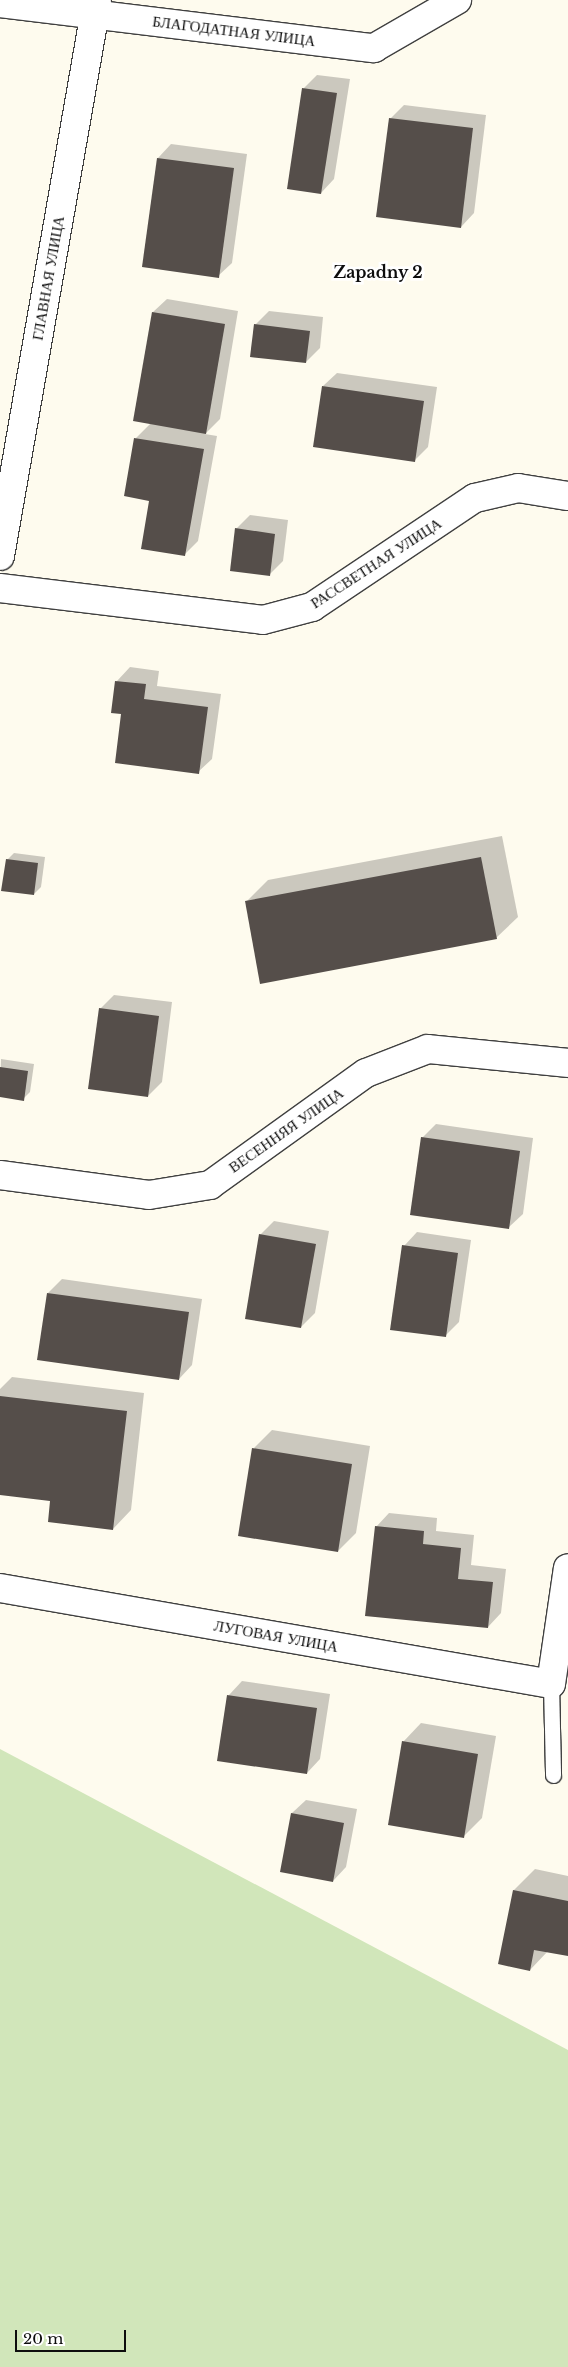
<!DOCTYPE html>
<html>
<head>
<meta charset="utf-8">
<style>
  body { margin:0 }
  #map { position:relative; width:568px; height:2367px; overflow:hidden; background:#fefbee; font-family:"Libre Baskerville",serif }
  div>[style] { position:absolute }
  .green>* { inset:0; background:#d1e6ba }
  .shadow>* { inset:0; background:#0003 }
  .building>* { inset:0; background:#554e4a }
  .roads { filter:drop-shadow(1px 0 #404040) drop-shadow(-1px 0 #404040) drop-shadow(0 1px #404040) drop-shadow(0 -1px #404040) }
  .lane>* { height:15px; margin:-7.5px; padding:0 7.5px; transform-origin:7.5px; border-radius:7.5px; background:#fff }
  .street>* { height:28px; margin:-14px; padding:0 14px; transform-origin:14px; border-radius:14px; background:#fff }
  span { translate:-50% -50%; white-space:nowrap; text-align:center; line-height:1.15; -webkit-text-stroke:5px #fff; paint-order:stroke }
  .street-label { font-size:15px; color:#0d0d0d }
  .neighbourhood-label { font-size:16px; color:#0d0d0d; font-weight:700 }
  .scale { position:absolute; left:15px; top:2330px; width:111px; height:22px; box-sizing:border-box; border:2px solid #0d0d0d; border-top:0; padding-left:6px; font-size:15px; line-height:18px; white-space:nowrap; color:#0d0d0d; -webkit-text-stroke:4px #fff; paint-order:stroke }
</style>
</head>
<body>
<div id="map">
  <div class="green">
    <i style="clip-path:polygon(0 1749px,568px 2050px,568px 2367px,0 2367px)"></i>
  </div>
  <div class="shadow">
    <i style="clip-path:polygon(317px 75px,350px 79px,334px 179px,321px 193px,304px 88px)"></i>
    <i style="clip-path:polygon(404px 105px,486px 115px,474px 213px,461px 227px,390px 119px)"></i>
    <i style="clip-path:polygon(171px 144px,247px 154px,232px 263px,218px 276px,158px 158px)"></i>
    <i style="clip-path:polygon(167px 299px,238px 311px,220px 419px,205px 434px,217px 436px,198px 541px,184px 555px,151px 500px,136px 438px,151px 423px,153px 312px)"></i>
    <i style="clip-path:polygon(269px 311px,323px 317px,320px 348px,306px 362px,255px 325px)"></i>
    <i style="clip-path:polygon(337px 373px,437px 387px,428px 447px,414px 461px,323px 386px)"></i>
    <i style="clip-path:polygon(250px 515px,288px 520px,283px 561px,269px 575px,236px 529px)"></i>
    <i style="clip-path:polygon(130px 667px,159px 671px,157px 686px,221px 694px,212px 759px,198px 772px,123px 713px,117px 681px)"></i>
    <i style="clip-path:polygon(502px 836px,518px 917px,496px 938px,246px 902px,268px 880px)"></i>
    <i style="clip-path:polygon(14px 853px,45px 857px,41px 887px,34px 894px,7px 860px)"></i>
    <i style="clip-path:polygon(114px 995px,172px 1002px,162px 1082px,148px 1096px,100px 1009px)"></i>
    <i style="clip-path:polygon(1px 1059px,34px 1064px,30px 1092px,23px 1099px,0 1096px)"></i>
    <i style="clip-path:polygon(436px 1124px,533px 1138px,523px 1214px,509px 1227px,422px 1138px)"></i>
    <i style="clip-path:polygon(274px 1221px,329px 1231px,315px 1313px,301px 1327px,260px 1235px)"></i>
    <i style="clip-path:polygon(417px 1232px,471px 1240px,459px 1322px,445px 1336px,404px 1246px)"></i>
    <i style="clip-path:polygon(62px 1279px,202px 1299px,192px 1365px,179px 1379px,48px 1293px)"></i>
    <i style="clip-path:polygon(12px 1377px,144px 1393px,131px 1510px,113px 1529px,52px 1499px,0 1494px,0 1389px)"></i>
    <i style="clip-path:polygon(272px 1430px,370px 1446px,356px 1533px,338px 1551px,253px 1449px)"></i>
    <i style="clip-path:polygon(389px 1513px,437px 1518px,436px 1531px,474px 1535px,471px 1565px,506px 1569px,501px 1613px,488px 1627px,376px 1527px)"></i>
    <i style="clip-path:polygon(242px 1681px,330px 1694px,320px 1759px,307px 1773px,219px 1760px,229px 1695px)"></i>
    <i style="clip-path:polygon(421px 1723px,496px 1736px,482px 1818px,464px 1836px,403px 1742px)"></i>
    <i style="clip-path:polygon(306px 1800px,357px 1809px,346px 1867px,333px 1881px,281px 1871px,292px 1813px)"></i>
    <i style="clip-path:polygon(535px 1869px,568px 1876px,568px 1955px,548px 1951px,530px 1970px,499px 1963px,514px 1890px)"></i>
  </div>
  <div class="building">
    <i style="clip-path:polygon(302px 88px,337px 93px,321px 194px,287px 189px)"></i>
    <i style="clip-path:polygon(389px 118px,473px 128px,461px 228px,376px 217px)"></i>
    <i style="clip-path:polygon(157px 158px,234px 168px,219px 278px,142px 267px)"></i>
    <i style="clip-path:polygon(152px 312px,225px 324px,206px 434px,133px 421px)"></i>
    <i style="clip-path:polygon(254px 324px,310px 331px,306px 363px,250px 357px)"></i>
    <i style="clip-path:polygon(322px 386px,424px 401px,415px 462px,313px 447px)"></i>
    <i style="clip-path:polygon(134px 438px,204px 449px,185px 556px,141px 549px,149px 501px,124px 496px)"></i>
    <i style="clip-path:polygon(235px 528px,275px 534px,270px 576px,230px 571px)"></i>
    <i style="clip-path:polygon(115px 681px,146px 684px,144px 699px,208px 707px,199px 774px,115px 763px,121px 714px,111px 713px)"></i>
    <i style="clip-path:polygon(481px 857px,497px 939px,260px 984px,245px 901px)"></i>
    <i style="clip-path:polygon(6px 859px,38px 863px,34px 895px,1px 891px)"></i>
    <i style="clip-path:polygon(99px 1008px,159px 1016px,148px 1097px,88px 1089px)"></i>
    <i style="clip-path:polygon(0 1067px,28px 1071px,24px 1101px,0 1097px)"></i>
    <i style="clip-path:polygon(421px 1137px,520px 1151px,509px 1229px,410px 1215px)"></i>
    <i style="clip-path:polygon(259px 1234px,316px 1244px,301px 1328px,245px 1319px)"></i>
    <i style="clip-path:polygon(402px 1245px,458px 1253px,446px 1337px,390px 1330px)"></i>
    <i style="clip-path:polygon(47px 1293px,189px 1312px,179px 1380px,37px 1360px)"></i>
    <i style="clip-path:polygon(0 1396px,127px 1411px,113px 1530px,48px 1522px,50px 1501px,0 1495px)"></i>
    <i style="clip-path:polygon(252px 1448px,352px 1464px,338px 1552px,238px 1536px)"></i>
    <i style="clip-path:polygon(375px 1526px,424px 1531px,423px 1544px,461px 1548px,458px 1579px,493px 1582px,488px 1628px,365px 1616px)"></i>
    <i style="clip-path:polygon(227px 1695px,317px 1708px,307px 1774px,217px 1761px)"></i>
    <i style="clip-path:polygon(402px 1741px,478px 1754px,464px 1838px,388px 1825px)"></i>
    <i style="clip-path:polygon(291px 1813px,344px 1823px,333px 1882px,280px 1872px)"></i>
    <i style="clip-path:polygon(513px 1890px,568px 1901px,568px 1956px,534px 1950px,530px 1971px,498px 1964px)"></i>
  </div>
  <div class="roads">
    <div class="lane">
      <i style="left:551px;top:1684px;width:91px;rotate:88.7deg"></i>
    </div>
    <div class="street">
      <i style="left:0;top:3px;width:377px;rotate:6.9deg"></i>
      <i style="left:374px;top:48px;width:96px;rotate:-30deg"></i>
      <i style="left:0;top:556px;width:564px;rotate:-80.1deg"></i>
      <i style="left:0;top:588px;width:265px;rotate:6.9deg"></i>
      <i style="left:263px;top:620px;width:51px;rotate:-14.9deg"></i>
      <i style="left:312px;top:607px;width:196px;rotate:-33.8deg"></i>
      <i style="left:475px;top:498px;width:44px;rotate:-13.1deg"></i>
      <i style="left:518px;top:488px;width:51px;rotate:9.1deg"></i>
      <i style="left:0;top:1175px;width:150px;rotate:7.6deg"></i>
      <i style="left:149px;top:1195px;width:62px;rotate:-9.3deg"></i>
      <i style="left:210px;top:1185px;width:192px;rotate:-35.7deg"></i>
      <i style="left:366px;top:1073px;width:66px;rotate:-21.2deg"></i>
      <i style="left:428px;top:1049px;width:141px;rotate:5.7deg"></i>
      <i style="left:0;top:1588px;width:559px;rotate:9.88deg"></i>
      <i style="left:551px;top:1684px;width:117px;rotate:-81.7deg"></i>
    </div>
  </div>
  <div class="street-label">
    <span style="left:234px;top:31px;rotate:7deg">БЛАГОДАТНАЯ УЛИЦА</span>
    <span style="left:48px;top:278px;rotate:-80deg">ГЛАВНАЯ УЛИЦА</span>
    <span style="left:376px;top:563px;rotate:-33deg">РАССВЕТНАЯ УЛИЦА</span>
    <span style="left:286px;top:1130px;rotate:-35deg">ВЕСЕННЯЯ УЛИЦА</span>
    <span style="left:276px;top:1636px;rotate:10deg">ЛУГОВАЯ УЛИЦА</span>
  </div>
  <div class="neighbourhood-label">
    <span style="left:378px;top:272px">Zapadny 2</span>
  </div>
  <div class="scale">20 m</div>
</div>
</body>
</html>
